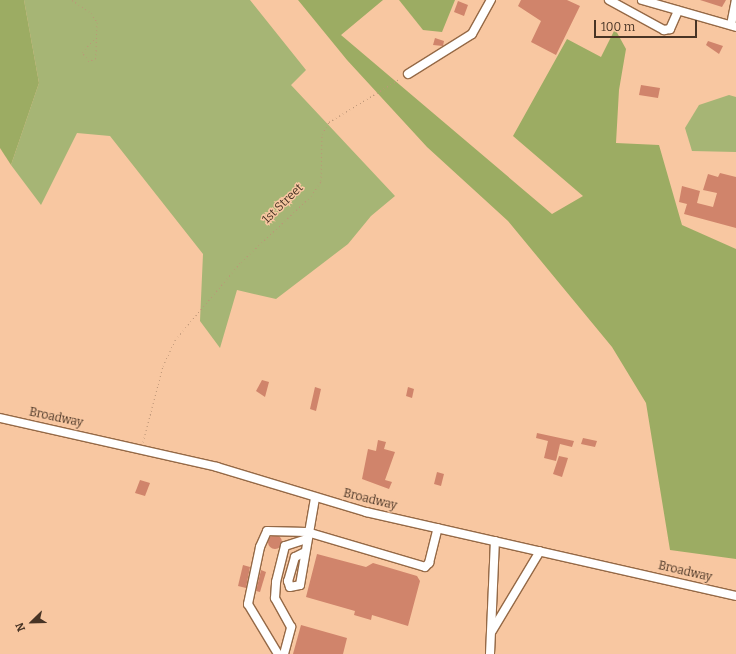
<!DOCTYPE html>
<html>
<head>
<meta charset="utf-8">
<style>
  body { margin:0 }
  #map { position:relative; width:736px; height:654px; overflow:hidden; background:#f8c7a1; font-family:Bitter,serif }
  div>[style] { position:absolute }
  .green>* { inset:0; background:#a6b575 }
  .forest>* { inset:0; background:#9cac63 }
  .building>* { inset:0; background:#d0846b }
  .round { border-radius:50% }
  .path>* { height:1px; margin-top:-0.5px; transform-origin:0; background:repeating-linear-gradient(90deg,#bc9577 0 1px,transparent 0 4px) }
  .roads { filter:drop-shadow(1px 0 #956946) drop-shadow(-1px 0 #956946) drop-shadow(0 1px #956946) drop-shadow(0 -1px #956946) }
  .minor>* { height:8px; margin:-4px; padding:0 4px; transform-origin:4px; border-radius:4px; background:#fff }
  span { translate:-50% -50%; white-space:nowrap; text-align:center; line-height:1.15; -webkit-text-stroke:3px #f8c7a1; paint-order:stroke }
  .street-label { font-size:12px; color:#483425 }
  .north { position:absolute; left:12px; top:602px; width:40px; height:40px; -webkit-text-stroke:3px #f8c7a1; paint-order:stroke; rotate:247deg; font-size:11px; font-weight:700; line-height:16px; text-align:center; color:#483425 }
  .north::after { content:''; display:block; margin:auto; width:14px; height:18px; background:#483425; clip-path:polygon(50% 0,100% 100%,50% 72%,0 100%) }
  .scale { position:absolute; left:594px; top:20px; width:103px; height:18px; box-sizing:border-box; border:2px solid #483425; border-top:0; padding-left:5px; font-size:12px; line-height:14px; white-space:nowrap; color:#483425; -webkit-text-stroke:3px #f8c7a1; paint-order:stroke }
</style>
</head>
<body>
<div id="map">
  <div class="green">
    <i style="clip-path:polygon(24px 0,250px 0,306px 70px,291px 85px,395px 196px,371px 216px,348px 244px,276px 299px,237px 290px,220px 348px,200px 321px,203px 254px,110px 136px,77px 133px,41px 205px,11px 165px,39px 83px)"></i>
    <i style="clip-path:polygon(729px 95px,736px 97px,736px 152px,692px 151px,685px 128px,699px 105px)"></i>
  </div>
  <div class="forest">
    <i style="clip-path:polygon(0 0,24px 0,39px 83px,11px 165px,0 148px)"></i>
    <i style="clip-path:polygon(298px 0,383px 0,341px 35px,552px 214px,583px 196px,513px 136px,567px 39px,601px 57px,615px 29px,626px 49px,619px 90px,616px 143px,659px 145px,682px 225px,736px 249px,736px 559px,670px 550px,646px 403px,612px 347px,508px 221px,427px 147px,347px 60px)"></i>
    <i style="clip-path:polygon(399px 0,455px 0,442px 32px,423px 30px)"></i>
  </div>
  <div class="building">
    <i style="clip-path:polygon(521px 0,567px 0,580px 6px,556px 55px,531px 42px,541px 21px,518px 6px)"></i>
    <i style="clip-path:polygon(700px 0,726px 0,722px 7px)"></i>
    <i style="clip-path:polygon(458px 1px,468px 5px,464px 16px,454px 12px)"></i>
    <i style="clip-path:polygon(435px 38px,444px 41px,443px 46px,433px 45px)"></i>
    <i style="clip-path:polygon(708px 41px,723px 46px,719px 54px,706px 45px)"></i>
    <i style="clip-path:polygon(641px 85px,660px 88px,658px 98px,639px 95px)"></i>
    <i style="clip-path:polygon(720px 173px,736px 177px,736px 228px,684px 214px,687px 204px,679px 202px,682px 186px,700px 191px,697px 203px,713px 207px,717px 193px,703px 190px,708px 174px,718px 177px)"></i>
    <i style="clip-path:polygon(262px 380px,269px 382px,265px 397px,256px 391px)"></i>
    <i style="clip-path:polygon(315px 387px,321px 389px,316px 411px,310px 409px)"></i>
    <i style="clip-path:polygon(408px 387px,414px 389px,412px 398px,406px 396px)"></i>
    <i style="clip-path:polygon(537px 433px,574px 441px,572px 447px,560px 444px,556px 461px,544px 458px,548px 441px,536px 438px)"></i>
    <i style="clip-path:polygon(583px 438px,597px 441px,595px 447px,581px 444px)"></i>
    <i style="clip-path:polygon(378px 440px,386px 442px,384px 449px,395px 452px,385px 480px,392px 482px,389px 489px,362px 479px,368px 449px,376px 451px)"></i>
    <i style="clip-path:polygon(559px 456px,568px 458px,562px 477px,553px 474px)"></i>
    <i style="clip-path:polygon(437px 472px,444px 474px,441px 486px,434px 484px)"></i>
    <i style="clip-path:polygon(140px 480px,150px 483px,145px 496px,135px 493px)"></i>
    <i class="round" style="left:268px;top:535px;width:14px;height:14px"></i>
    <i style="clip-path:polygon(317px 554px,366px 567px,373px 563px,417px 576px,420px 581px,408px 626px,372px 615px,371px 620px,354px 615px,355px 611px,306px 597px)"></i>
    <i style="clip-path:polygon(243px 565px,250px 567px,246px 588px,238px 586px)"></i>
    <i style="clip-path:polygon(261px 570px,266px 572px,260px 592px,256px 591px)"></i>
    <i style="clip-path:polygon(301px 625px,347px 638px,343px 654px,293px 654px)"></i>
  </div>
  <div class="path">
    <i style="left:72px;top:0;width:23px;rotate:34deg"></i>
    <i style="left:91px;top:13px;width:11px;rotate:56deg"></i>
    <i style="left:97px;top:22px;width:36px;rotate:92deg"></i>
    <i style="left:96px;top:58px;width:8px;rotate:157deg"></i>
    <i style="left:89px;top:61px;width:11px;rotate:-128deg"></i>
    <i style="left:82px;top:52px;width:18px;rotate:-47deg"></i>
    <i style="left:143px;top:442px;width:79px;rotate:-75.3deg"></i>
    <i style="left:163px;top:366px;width:29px;rotate:-65deg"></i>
    <i style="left:175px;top:340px;width:102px;rotate:-49.8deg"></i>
    <i style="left:241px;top:262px;width:96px;rotate:-43.3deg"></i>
    <i style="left:311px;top:196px;width:18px;rotate:-56deg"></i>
    <i style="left:321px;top:181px;width:47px;rotate:-88.8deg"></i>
    <i style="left:322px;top:134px;width:14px;rotate:-60deg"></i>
    <i style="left:329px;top:122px;width:84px;rotate:-31.4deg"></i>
  </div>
  <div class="roads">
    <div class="minor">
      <i style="left:609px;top:0;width:63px;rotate:28.6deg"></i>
      <i style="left:664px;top:30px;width:6px;rotate:-9deg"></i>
      <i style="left:670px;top:29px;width:20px;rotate:-66deg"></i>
      <i style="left:642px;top:0;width:98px;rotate:16deg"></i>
      <i style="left:731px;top:25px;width:25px;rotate:-79deg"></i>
      <i style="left:408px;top:74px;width:75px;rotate:-32deg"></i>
      <i style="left:472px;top:34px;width:39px;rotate:-61deg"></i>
      <i style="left:0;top:418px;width:222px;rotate:12.7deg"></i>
      <i style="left:217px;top:467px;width:156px;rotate:16.8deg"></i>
      <i style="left:366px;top:512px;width:379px;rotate:12.8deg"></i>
      <i style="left:303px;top:553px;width:9px;rotate:153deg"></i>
      <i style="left:295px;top:557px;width:25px;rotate:106deg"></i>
      <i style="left:288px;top:581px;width:6px;rotate:72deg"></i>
      <i style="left:290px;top:587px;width:10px;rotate:-11deg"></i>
      <i style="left:300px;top:585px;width:88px;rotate:-80.2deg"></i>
      <i style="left:492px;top:631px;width:93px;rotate:-59deg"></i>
      <i style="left:278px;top:654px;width:58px;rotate:-121deg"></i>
      <i style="left:248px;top:604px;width:58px;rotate:-78.1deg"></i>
      <i style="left:260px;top:547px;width:17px;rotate:-66deg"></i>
      <i style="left:267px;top:531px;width:40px;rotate:1.4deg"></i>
      <i style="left:307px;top:532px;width:123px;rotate:16.5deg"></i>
      <i style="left:425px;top:567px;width:6px;rotate:-45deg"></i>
      <i style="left:429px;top:563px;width:36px;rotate:-76deg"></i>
      <i style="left:284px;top:654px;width:28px;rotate:-75deg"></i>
      <i style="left:291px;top:627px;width:33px;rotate:-119deg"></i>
      <i style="left:275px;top:598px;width:16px;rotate:-86deg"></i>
      <i style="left:276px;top:582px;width:37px;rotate:-76deg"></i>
      <i style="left:285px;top:546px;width:22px;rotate:-18deg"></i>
      <i style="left:490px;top:654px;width:113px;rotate:-87.5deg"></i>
    </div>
  </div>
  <div class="street-label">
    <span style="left:283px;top:204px;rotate:-44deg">1st Street</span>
    <span style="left:56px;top:418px;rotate:12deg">Broadway</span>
    <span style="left:370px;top:500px;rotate:14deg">Broadway</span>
    <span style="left:685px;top:572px;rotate:13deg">Broadway</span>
  </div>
  <div class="north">N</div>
  <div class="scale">100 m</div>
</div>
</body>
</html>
